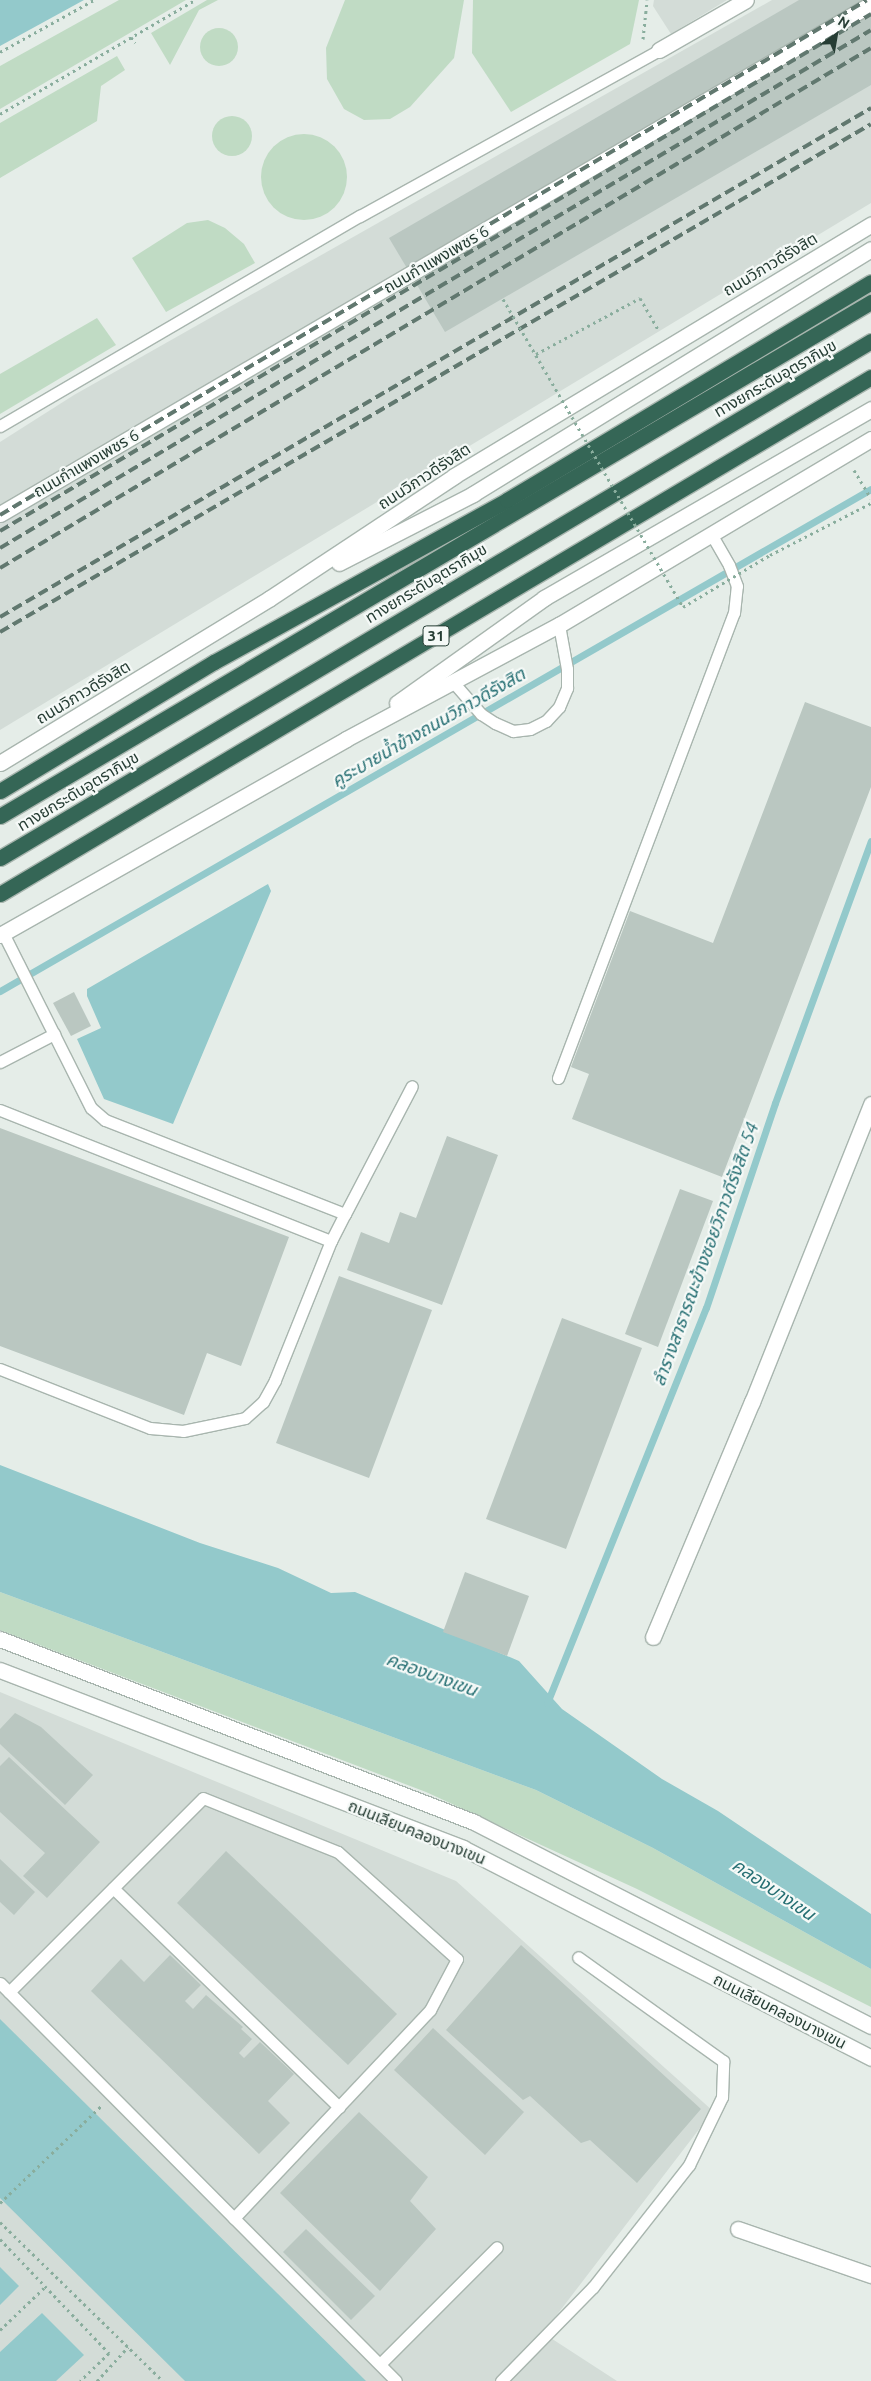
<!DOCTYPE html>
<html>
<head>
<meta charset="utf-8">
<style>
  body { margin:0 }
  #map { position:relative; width:871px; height:2381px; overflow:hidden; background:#e5ede8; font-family:Ubuntu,"Noto Sans Thai",sans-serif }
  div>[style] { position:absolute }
  .built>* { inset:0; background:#d3dcd7 }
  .green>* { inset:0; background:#c0dbc4 }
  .round { border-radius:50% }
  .water>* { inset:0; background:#93c9cb }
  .stream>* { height:7px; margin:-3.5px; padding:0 3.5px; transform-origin:3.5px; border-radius:3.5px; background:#93c9cb }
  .building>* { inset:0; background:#bac7c1 }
  .path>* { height:3px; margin-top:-1.5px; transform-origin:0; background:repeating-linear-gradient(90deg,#89ad9d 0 2.5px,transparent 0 6.5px) }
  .roads { filter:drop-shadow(1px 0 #a8b5ae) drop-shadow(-1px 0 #a8b5ae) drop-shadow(0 1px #a8b5ae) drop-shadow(0 -1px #a8b5ae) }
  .lane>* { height:11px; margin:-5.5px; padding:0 5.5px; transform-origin:5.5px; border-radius:5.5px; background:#fff }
  .street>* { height:15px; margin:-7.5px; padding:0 7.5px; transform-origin:7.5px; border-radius:7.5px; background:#fff }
  .secondary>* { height:15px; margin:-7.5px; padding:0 7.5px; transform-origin:7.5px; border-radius:7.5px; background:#fff }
  .highway>* { height:15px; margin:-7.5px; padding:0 7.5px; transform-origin:7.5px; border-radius:7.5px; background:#356656 }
  .rail>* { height:4px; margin-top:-2px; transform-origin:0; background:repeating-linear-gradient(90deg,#61786f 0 10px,transparent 0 15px) }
  .path-bridge>* { height:3px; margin-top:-1.5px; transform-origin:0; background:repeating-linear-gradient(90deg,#89ad9d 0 2.5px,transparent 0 6.5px) }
  span { translate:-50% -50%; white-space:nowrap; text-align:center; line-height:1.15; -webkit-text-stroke:4.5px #f5f9f7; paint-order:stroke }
  .shield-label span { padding:1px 4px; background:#f5f9f7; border:1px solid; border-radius:4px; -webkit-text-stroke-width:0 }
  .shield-label { font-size:15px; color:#263d34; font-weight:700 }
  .street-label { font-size:16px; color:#263d34 }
  .water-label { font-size:18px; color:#266f73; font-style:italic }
  .north { position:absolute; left:811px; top:10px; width:50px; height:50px; -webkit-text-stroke:4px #f5f9f7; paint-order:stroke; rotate:32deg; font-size:14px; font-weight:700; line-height:20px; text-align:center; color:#263d34 }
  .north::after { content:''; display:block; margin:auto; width:18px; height:22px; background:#263d34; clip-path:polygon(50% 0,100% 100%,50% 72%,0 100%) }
</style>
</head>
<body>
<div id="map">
  <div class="built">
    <i style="clip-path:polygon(654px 0,727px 0,671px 34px,653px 6px)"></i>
    <i style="clip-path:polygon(772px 0,871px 0,871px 203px,0 730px,0 442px,74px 395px)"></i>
    <i style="clip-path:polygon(0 1692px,456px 1881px,713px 2111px,543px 2333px,617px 2381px,0 2381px)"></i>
  </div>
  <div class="green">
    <i style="clip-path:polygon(119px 0,186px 0,0 109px,0 66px)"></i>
    <i style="clip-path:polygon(207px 0,218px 0,199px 10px,170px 65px,151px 33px)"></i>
    <i style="clip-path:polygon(345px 0,464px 0,454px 58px,410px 107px,390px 119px,364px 120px,344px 109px,327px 79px,326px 48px)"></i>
    <i style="clip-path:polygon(473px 0,639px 0,630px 44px,511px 112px,472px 53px)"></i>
    <i class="round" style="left:200px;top:28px;width:38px;height:38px"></i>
    <i style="clip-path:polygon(117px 56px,125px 70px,101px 86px,97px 121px,0 178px,0 123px)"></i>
    <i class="round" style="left:212px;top:116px;width:40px;height:40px"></i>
    <i class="round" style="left:261px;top:134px;width:86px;height:86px"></i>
    <i style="clip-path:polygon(208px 220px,225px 228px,244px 244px,255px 263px,166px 312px,132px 258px,187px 223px)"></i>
    <i style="clip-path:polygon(97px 318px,116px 345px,0 414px,0 374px)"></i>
    <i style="clip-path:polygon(0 1592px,536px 1790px,653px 1848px,871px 1969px,871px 2007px,637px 1889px,426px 1792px,0 1630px)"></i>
  </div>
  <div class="water">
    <i style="clip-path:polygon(0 0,84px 0,0 46px)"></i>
    <i style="clip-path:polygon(268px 884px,271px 891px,173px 1124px,104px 1099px,77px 1039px,101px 1028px,87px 996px,87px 989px)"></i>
    <i style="clip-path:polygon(0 1465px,200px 1543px,278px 1568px,331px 1593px,355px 1592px,519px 1661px,562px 1709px,662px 1779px,718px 1811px,871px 1914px,871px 1969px,653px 1848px,536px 1790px,0 1592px)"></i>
    <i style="clip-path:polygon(0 2019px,366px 2381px,185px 2381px,0 2198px)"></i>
    <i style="clip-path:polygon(0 2267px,19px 2286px,0 2305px)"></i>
    <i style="clip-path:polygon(42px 2313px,84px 2355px,56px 2381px,0 2381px,0 2352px)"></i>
  </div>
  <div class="stream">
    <i style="left:0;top:991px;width:1005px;rotate:-29.96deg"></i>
    <i style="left:547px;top:1703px;width:426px;rotate:-68.1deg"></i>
    <i style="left:706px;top:1308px;width:216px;rotate:-71.4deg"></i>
    <i style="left:775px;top:1103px;width:279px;rotate:-69.9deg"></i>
  </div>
  <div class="building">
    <i style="clip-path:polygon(799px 0,871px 0,871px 85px,445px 332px,389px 238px)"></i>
    <i style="clip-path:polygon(805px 702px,871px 727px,871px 787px,722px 1177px,572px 1119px,589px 1074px,571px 1067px,630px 911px,713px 943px)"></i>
    <i style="clip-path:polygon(74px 992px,91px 1026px,71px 1036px,53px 1003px)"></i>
    <i style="clip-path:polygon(0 1128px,289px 1237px,241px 1366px,207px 1353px,184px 1415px,0 1346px)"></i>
    <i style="clip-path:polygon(447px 1136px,498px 1155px,442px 1305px,347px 1270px,361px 1232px,389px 1243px,400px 1212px,416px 1218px)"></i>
    <i style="clip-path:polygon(680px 1189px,713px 1201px,658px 1347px,625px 1334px)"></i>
    <i style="clip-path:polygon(339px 1276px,432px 1310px,369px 1478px,276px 1443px)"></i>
    <i style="clip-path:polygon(562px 1318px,642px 1348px,566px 1549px,486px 1519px)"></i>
    <i style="clip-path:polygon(465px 1572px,529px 1596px,507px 1656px,443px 1632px)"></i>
    <i style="clip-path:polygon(15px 1713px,41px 1727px,93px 1775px,65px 1805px,0 1744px,0 1729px)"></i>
    <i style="clip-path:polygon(9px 1757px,100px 1842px,47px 1898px,23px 1876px,45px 1853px,0 1812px,0 1766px)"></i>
    <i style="clip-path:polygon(226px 1851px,397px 2014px,348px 2065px,177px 1903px)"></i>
    <i style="clip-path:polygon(0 1859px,35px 1892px,14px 1915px,0 1902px)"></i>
    <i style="clip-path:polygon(521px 1945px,701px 2109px,637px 2183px,590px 2140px,581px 2143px,530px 2096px,523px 2100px,446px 2030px)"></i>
    <i style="clip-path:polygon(170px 1955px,201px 1985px,185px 2001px,193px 2009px,206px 1995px,243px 2027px,241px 2029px,252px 2039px,239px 2053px,244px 2058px,260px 2042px,294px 2074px,268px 2101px,290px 2123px,259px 2154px,91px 1991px,121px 1959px,144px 1982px)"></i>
    <i style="clip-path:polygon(433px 2028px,524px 2112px,485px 2155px,394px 2070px)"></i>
    <i style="clip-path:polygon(359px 2112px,428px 2177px,410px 2201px,436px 2229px,380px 2291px,280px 2193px)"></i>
    <i style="clip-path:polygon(306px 2229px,375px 2296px,351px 2320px,283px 2252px)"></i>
  </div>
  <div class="path">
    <i style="left:131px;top:37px;width:7px;rotate:56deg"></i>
    <i style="left:643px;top:39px;width:39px;rotate:-84deg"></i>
    <i style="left:0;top:52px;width:107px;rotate:-29deg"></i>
    <i style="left:0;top:114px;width:226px;rotate:-30.3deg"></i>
    <i style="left:536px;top:354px;width:118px;rotate:-28.3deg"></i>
    <i style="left:640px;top:298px;width:38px;rotate:60deg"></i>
    <i style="left:854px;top:470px;width:33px;rotate:59deg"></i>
    <i style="left:770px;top:555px;width:114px;rotate:-27.2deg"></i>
    <i style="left:0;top:2203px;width:140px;rotate:-43.8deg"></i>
    <i style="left:0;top:2222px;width:228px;rotate:44.3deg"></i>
    <i style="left:0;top:2239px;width:158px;rotate:46.3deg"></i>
    <i style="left:109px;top:2353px;width:40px;rotate:136deg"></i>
    <i style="left:0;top:2330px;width:62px;rotate:-43.7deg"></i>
    <i style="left:97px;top:2381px;width:46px;rotate:-47.6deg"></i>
  </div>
  <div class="roads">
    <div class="lane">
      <i style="left:0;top:426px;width:417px;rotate:-30.3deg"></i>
      <i style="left:360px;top:216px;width:342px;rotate:-29deg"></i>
      <i style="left:453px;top:682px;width:43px;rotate:48.8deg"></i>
      <i style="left:481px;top:714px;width:17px;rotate:33deg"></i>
      <i style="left:495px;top:723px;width:20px;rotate:24deg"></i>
      <i style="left:513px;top:731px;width:17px;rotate:-7deg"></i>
      <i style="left:530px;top:729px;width:18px;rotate:-27deg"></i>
      <i style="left:546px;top:721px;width:19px;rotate:-47deg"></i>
      <i style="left:559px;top:707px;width:21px;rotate:-67deg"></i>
      <i style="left:567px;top:688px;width:19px;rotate:-90deg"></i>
      <i style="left:567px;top:669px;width:45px;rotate:-100.3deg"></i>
      <i style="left:0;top:1062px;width:61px;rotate:-27.4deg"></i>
      <i style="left:558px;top:1078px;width:497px;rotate:-69.3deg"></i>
      <i style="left:734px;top:613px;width:27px;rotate:-84deg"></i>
      <i style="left:737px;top:586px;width:22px;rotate:-111deg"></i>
      <i style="left:729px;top:565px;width:36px;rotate:-120deg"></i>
      <i style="left:0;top:1110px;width:356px;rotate:21.6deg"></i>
      <i style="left:331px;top:1241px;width:30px;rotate:-63deg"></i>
      <i style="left:345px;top:1214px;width:258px;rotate:-158.6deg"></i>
      <i style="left:105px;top:1120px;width:18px;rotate:-139deg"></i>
      <i style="left:91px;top:1108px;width:196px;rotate:-116.7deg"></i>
      <i style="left:345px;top:1214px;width:144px;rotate:-62.4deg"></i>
      <i style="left:0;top:1369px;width:161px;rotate:21.5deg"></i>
      <i style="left:150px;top:1428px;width:33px;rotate:5deg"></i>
      <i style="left:183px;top:1431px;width:63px;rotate:-11.8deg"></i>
      <i style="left:245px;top:1418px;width:24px;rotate:-42deg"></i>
      <i style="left:263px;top:1402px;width:25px;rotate:-61deg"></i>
      <i style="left:275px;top:1380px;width:150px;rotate:-68.1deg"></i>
      <i style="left:113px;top:1888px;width:315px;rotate:44.1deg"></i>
      <i style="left:0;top:1983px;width:561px;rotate:45.14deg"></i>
      <i style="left:9px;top:1992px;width:274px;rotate:-45deg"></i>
      <i style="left:203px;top:1798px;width:145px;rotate:21.8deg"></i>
      <i style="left:338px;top:1852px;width:160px;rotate:42deg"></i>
      <i style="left:457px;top:1959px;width:58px;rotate:117.9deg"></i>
      <i style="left:430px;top:2010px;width:286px;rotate:133.3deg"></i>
      <i style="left:380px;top:2364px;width:165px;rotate:-45deg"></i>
      <i style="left:501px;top:2381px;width:132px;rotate:-45.6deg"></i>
      <i style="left:593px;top:2287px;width:155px;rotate:-51.8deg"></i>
      <i style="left:689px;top:2165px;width:76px;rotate:-64.1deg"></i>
      <i style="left:722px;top:2097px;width:36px;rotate:-88deg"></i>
      <i style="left:723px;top:2061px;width:178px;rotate:-144.4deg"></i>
    </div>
    <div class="street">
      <i style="left:659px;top:50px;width:100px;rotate:-29.9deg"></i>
      <i style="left:653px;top:1637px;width:255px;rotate:-67.2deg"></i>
      <i style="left:752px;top:1402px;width:321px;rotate:-68.2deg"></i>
      <i style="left:738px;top:2229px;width:141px;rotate:19.1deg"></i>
    </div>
    <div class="secondary">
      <i style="left:0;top:514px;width:1009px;rotate:-30.35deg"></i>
      <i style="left:339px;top:563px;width:151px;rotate:-27.2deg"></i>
      <i style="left:473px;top:494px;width:467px;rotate:-31.6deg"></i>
      <i style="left:397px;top:703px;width:181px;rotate:-35.5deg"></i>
      <i style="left:544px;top:598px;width:378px;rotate:-30deg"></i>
      <i style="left:0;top:763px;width:316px;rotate:-31.4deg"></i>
      <i style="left:270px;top:598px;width:221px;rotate:-33.5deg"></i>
      <i style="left:454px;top:476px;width:487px;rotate:-31.1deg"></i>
      <i style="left:0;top:935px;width:398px;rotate:-29.5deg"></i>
      <i style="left:346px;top:739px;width:242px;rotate:-28.2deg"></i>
      <i style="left:559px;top:625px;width:363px;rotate:-30.8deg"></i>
      <i style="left:0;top:1639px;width:508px;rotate:21.11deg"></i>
      <i style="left:474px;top:1822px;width:446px;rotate:27.2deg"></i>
      <i style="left:0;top:1670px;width:496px;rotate:21deg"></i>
      <i style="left:463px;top:1848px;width:459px;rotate:27.2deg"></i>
    </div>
    <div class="highway">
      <i style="left:0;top:791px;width:250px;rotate:-31.1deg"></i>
      <i style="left:214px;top:662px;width:335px;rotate:-28.9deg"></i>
      <i style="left:507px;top:500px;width:424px;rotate:-30.9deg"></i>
      <i style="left:0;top:816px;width:1011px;rotate:-30.55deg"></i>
      <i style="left:0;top:858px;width:1013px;rotate:-30.69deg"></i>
      <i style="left:0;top:894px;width:1013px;rotate:-30.69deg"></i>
    </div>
  </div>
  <div class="rail">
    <i style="left:0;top:515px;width:1008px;rotate:-30.71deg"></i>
    <i style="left:0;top:531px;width:1013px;rotate:-30.69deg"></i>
    <i style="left:0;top:548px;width:1013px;rotate:-30.74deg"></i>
    <i style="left:0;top:568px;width:1014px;rotate:-30.84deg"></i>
    <i style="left:0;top:617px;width:1009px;rotate:-30.3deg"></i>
    <i style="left:0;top:632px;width:1008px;rotate:-30.25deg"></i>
  </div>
  <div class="path-bridge">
    <i style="left:503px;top:299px;width:357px;rotate:59.7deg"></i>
    <i style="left:683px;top:607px;width:101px;rotate:-30.9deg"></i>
  </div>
  <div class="shield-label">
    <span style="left:436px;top:636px">31</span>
  </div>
  <div class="street-label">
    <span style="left:436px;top:259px;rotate:-30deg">ถนนกำแพงเพชร 6</span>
    <span style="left:770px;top:264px;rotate:-31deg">ถนนวิภาวดีรังสิต</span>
    <span style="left:775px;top:378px;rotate:-30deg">ทางยกระดับอุตราภิมุข</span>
    <span style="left:86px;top:463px;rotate:-30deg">ถนนกำแพงเพชร 6</span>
    <span style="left:424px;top:476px;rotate:-33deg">ถนนวิภาวดีรังสิต</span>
    <span style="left:426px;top:583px;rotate:-31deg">ทางยกระดับอุตราภิมุข</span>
    <span style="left:83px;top:692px;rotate:-31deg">ถนนวิภาวดีรังสิต</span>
    <span style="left:78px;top:791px;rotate:-31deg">ทางยกระดับอุตราภิมุข</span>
    <span style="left:417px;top:1832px;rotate:22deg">ถนนเลียบคลองบางเขน</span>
    <span style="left:780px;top:2011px;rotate:27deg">ถนนเลียบคลองบางเขน</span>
  </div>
  <div class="water-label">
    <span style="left:428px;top:727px;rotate:-30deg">คูระบายน้ำข้างถนนวิภาวดีรังสิต</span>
    <span style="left:705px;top:1254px;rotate:-70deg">ลำรางสาธารณะข้างซอยวิภาวดีรังสิต 54</span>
    <span style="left:432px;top:1674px;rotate:20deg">คลองบางเขน</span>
    <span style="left:774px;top:1889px;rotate:34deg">คลองบางเขน</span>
  </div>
  <div class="north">N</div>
</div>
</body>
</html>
